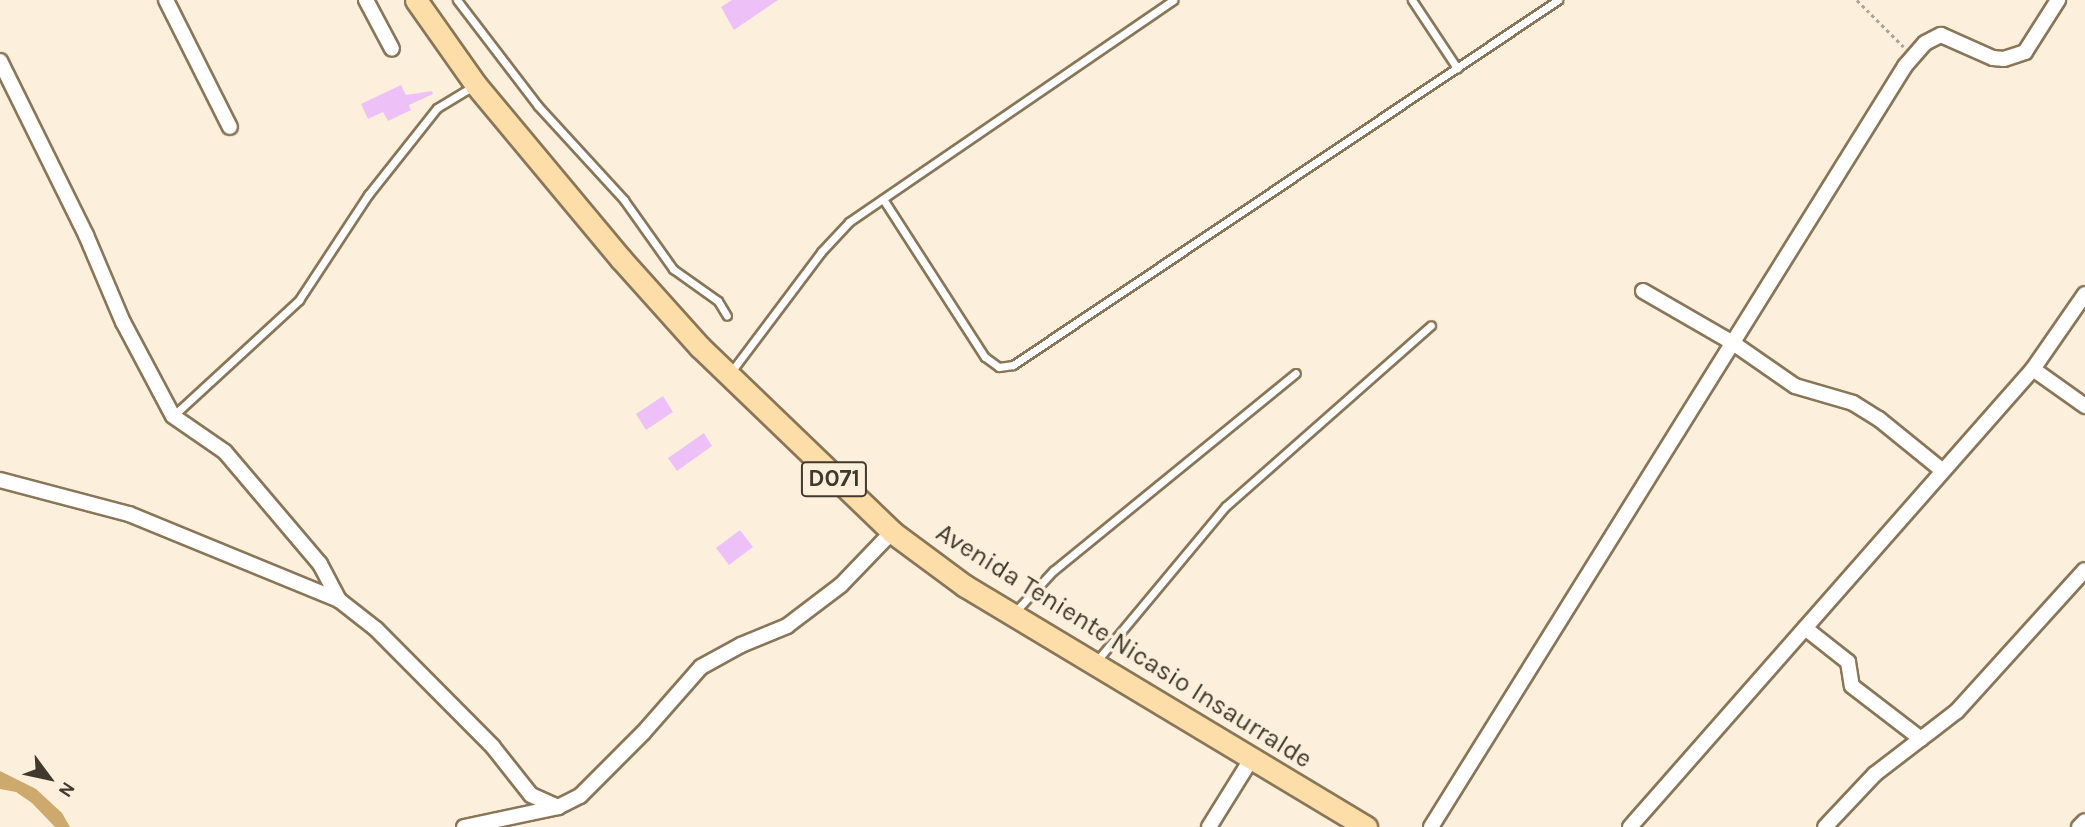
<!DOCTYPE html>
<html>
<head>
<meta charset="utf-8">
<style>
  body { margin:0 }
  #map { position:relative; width:2085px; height:827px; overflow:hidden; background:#fcf0dc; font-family:Karla,sans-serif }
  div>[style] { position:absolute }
  .water>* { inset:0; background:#cda96e }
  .building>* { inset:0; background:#edc1f8 }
  .path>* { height:2.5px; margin-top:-1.25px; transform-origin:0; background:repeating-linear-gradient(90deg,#aea493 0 3.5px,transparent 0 7px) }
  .roads { filter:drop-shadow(2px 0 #897658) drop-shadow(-2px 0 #897658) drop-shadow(0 2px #897658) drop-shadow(0 -2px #897658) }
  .service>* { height:7px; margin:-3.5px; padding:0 3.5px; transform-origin:3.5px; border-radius:3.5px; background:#fff }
  .minor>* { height:14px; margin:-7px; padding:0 7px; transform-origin:7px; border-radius:7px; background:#fff }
  .primary>* { height:21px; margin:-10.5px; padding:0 10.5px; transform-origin:10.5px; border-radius:10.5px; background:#fddea9 }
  span { translate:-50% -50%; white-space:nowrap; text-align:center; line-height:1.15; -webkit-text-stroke:7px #fcf0dc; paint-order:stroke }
  .shield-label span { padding:2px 5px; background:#fcf0dc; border:2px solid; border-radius:5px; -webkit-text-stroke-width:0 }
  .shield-label { font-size:24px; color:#41392c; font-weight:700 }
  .street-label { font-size:26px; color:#41392c }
  .north { position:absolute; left:14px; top:743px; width:70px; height:70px; -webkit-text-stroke:5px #fcf0dc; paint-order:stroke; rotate:123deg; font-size:19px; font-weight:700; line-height:28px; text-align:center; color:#41392c }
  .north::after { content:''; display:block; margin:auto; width:24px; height:32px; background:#41392c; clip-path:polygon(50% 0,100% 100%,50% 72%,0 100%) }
</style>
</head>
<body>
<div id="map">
  <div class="water">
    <i style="clip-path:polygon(0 771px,36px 789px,62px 813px,70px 827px,55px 827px,32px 803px,16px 792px,0 789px)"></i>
  </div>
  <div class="building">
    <i style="clip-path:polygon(732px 0,778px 0,734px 30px,721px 7px)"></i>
    <i style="clip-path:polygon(401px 85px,406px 95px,432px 91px,433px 94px,409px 105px,411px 110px,388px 121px,383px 112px,368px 119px,361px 104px)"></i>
    <i style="clip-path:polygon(663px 396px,673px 412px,646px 430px,636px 414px)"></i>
    <i style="clip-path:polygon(704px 433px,712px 446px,677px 471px,668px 458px)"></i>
    <i style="clip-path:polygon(740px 530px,753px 547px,729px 565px,716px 548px)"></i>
  </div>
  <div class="path">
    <i style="left:1857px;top:0;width:66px;rotate:45deg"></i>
  </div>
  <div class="roads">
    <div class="service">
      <i style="left:457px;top:0;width:133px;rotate:52.6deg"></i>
      <i style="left:538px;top:106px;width:127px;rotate:47.5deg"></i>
      <i style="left:624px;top:200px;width:85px;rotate:54.6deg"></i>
      <i style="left:673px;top:269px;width:55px;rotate:35.4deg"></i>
      <i style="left:718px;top:301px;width:17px;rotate:59deg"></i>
      <i style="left:1412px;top:0;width:82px;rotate:56.5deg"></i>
      <i style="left:883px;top:199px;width:188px;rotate:57.2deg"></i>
      <i style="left:985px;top:357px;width:17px;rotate:36deg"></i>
      <i style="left:999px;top:367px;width:14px;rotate:-8deg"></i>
      <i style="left:1013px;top:365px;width:656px;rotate:-33.81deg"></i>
      <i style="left:731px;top:372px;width:150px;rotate:-53.1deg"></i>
      <i style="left:821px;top:252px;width:41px;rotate:-47deg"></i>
      <i style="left:849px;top:222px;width:393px;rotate:-34.4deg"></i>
      <i style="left:173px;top:416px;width:171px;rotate:-42.6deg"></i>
      <i style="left:299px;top:300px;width:126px;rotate:-56.7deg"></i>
      <i style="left:368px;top:195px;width:111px;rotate:-51.6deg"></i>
      <i style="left:437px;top:108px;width:44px;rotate:-31.2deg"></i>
      <i style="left:1013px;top:614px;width:59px;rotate:-47.1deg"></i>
      <i style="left:1053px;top:571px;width:313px;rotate:-39.2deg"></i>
      <i style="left:1095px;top:663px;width:204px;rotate:-50.2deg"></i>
      <i style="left:1226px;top:506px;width:273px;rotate:-41.4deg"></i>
    </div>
    <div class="minor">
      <i style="left:166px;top:0;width:142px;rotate:63.3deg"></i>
      <i style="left:366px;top:0;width:55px;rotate:62deg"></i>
      <i style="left:0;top:61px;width:194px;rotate:63.7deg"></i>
      <i style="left:86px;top:235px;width:95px;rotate:67deg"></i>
      <i style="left:123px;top:322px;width:106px;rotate:62deg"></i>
      <i style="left:173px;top:416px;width:63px;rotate:34.7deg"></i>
      <i style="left:225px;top:452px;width:147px;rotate:49.7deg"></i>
      <i style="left:320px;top:564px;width:41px;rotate:62.2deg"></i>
      <i style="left:1643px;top:291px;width:104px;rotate:30deg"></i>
      <i style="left:1733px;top:343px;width:75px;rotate:34.7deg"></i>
      <i style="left:1795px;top:386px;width:60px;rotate:16.3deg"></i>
      <i style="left:1853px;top:403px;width:31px;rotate:32deg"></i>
      <i style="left:1879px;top:419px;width:82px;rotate:39.1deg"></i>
      <i style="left:2033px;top:369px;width:64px;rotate:35.4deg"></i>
      <i style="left:0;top:480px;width:133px;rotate:14.8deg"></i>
      <i style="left:129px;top:514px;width:227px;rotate:22.3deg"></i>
      <i style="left:339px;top:600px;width:47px;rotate:38.1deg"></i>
      <i style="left:376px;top:629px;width:166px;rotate:45.2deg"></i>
      <i style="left:493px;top:747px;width:61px;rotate:51.6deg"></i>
      <i style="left:531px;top:795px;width:30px;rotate:24deg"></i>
      <i style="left:1805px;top:628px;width:55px;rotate:38.3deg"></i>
      <i style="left:1848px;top:662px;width:24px;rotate:81deg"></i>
      <i style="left:1852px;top:686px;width:87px;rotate:37.5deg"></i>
      <i style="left:464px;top:827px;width:96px;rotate:-12deg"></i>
      <i style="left:558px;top:807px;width:25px;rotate:-27deg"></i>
      <i style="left:580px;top:796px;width:89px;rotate:-45deg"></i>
      <i style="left:643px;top:733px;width:88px;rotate:-48.7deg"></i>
      <i style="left:701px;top:667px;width:46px;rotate:-28.8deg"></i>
      <i style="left:741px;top:645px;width:50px;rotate:-22.4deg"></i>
      <i style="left:787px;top:626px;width:68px;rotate:-37.2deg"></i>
      <i style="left:841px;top:585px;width:74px;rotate:-46.1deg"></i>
      <i style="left:1209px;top:827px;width:81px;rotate:-58.1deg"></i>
      <i style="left:1431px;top:827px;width:897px;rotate:-58.08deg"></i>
      <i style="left:1905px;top:66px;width:30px;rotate:-49deg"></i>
      <i style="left:1925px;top:43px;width:18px;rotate:-27deg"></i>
      <i style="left:1941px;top:35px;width:57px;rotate:23.9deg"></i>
      <i style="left:1993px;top:58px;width:11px;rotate:5deg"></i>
      <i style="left:2004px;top:59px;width:22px;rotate:-18deg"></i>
      <i style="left:2025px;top:52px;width:62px;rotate:-57.6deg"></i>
      <i style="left:1630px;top:827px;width:610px;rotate:-48.66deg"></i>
      <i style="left:2033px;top:369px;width:91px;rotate:-55.3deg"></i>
      <i style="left:1825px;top:827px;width:73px;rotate:-46.7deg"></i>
      <i style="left:1875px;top:774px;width:103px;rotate:-37.5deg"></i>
      <i style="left:1957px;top:711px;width:190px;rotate:-47.8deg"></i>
      <i style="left:2079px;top:827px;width:8px;rotate:-45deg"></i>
    </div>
    <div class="primary">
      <i style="left:416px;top:0;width:104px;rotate:54.8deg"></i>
      <i style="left:476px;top:85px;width:226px;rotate:50.2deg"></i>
      <i style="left:621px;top:259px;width:118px;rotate:48.1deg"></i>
      <i style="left:700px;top:347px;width:267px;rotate:43.9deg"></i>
      <i style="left:892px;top:532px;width:91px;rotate:36.5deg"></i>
      <i style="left:965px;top:586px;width:468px;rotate:31deg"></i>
    </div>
  </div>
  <div class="shield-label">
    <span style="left:834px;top:479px">D071</span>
  </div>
  <div class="street-label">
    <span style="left:1124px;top:646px;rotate:32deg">Avenida Teniente Nicasio Insaurralde</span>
  </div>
  <div class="north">N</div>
</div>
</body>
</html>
